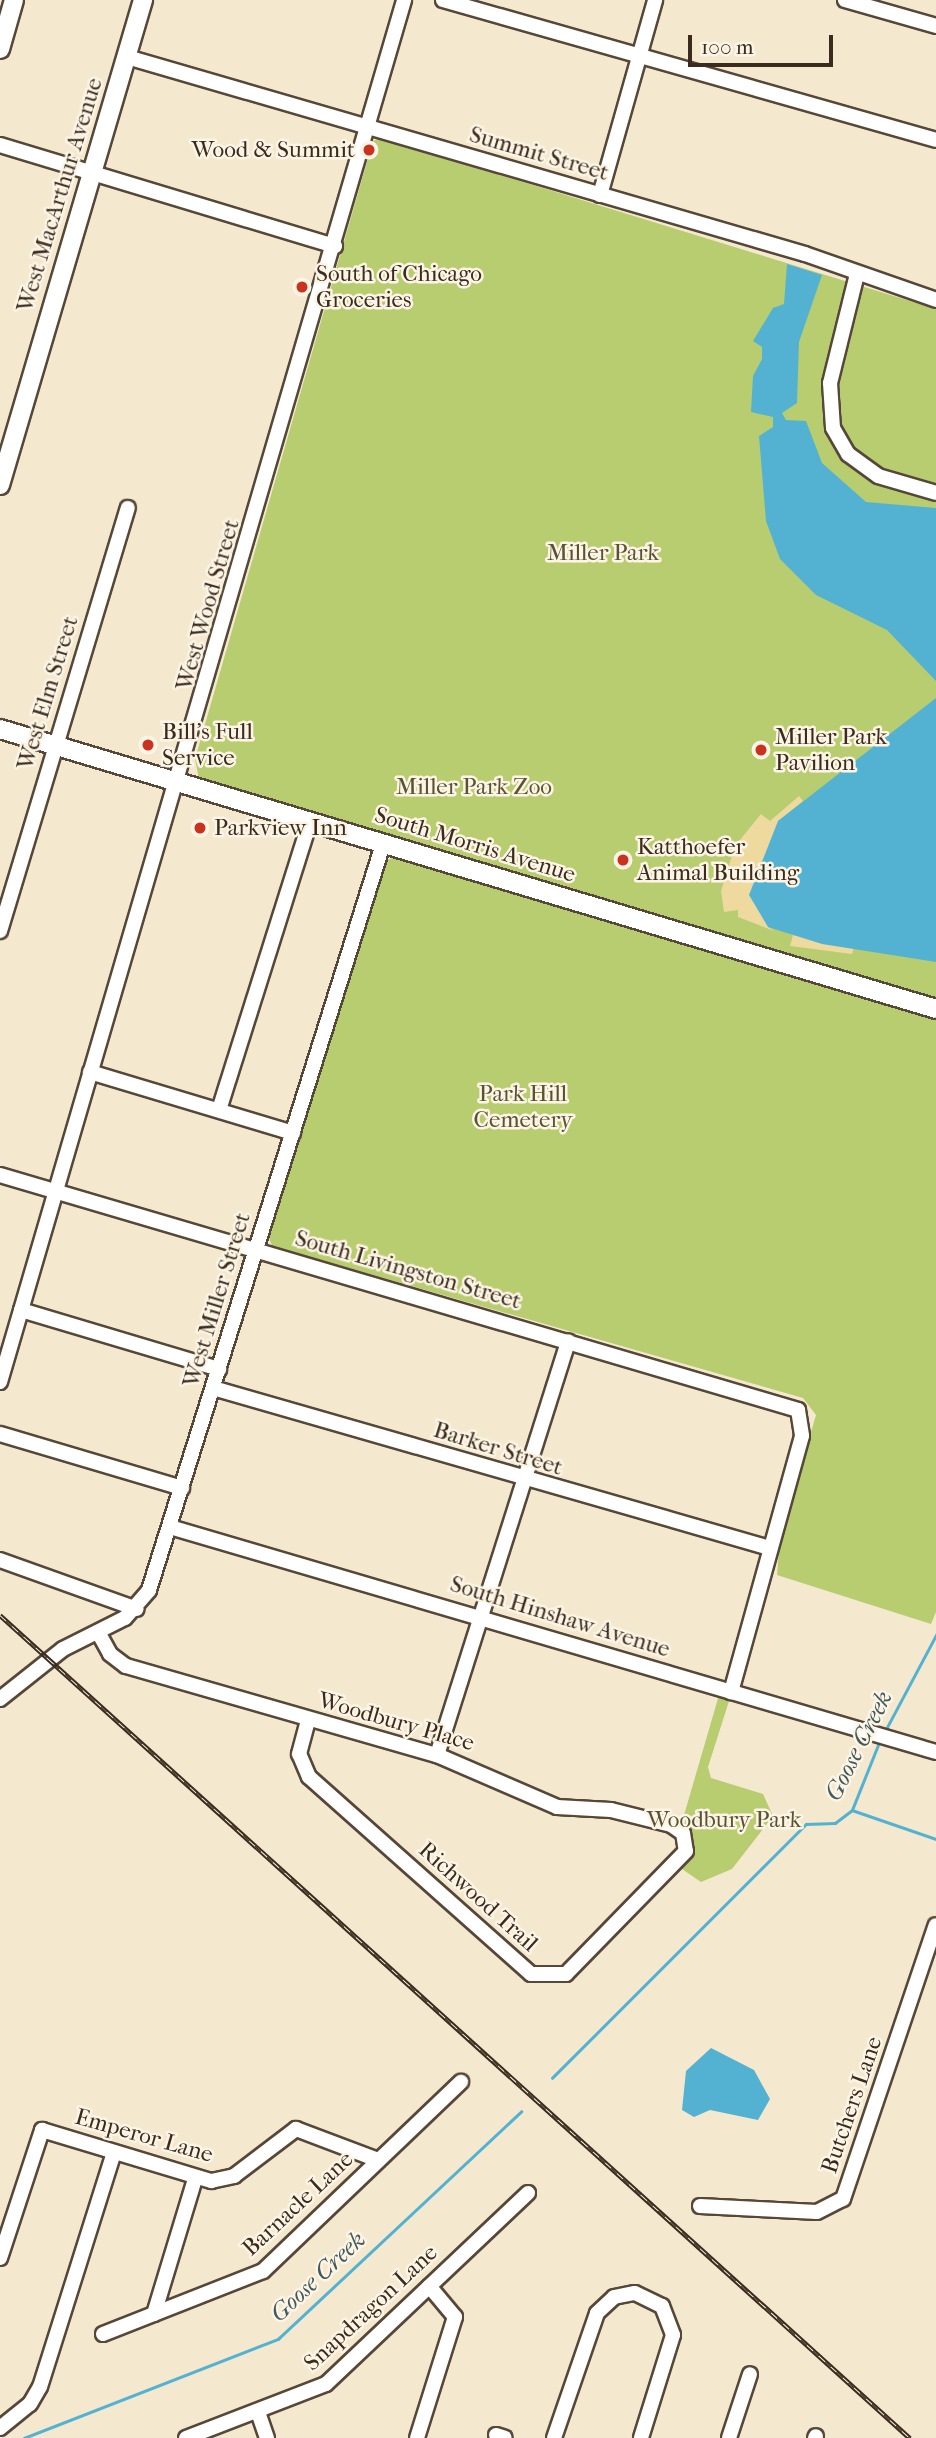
<!DOCTYPE html>
<html>
<head>
<meta charset="utf-8">
<style>
  body { margin:0 }
  #map { position:relative; width:936px; height:2438px; overflow:hidden; background:#f4e9ce; font-family:"IM FELL French Canon",serif }
  div>[style] { position:absolute }
  .green>* { inset:0; background:#b8cc70 }
  .sand>* { inset:0; background:#eeda9e }
  .water>* { inset:0; background:#53b2d2 }
  .stream>* { height:2.5px; margin:-1.25px; padding:0 1.25px; transform-origin:1.25px; border-radius:1.25px; background:#53b2d2 }
  .roads { filter:drop-shadow(2px 0 #574738) drop-shadow(-2px 0 #574738) drop-shadow(0 2px #574738) drop-shadow(0 -2px #574738) }
  .minor>* { height:14px; margin:-7px; padding:0 7px; transform-origin:7px; border-radius:7px; background:#fff }
  .major>* { height:18px; margin:-9px; padding:0 9px; transform-origin:9px; border-radius:9px; background:#fff }
  .rail>* { height:5px; margin-top:-2.5px; transform-origin:0; background:repeating-linear-gradient(90deg,#fcf5e5 0 8px,#3b2a1e 0 16px); box-sizing:border-box; border-block:2px solid #3b2a1e }
  .dots>* { width:19px; height:19px; translate:-50% -50%; box-sizing:border-box; border:4px solid #fcf5e5; border-radius:50% }
  span { translate:-50% -50%; white-space:nowrap; text-align:center; line-height:1.15; -webkit-text-stroke:5px #fcf5e5; paint-order:stroke }
  .poi-label { font-size:23px; color:#3b2a1e }
  .right { translate:-100% -50%; text-align:right }
  .left { translate:0 -50%; text-align:left }
  .street-label { font-size:23px; color:#3b2a1e }
  .park-label { font-size:23px; color:#5a5232 }
  .water-label { font-size:24px; color:#435a5d; font-style:italic }
  .scale { position:absolute; left:688px; top:35px; width:145px; height:32px; box-sizing:border-box; border:4px solid #3b2a1e; border-top:0; padding-left:9px; font-size:21px; line-height:24px; white-space:nowrap; color:#3b2a1e; -webkit-text-stroke:5px #fcf5e5; paint-order:stroke }
</style>
</head>
<body>
<div id="map">
  <div class="green">
    <i style="clip-path:polygon(380px 138px,936px 309px,936px 1000px,199px 779px,195px 759px,373px 141px)"></i>
    <i style="clip-path:polygon(393px 858px,936px 1020px,936px 1612px,931px 1624px,777px 1575px,780px 1538px,816px 1415px,803px 1398px,272px 1246px,269px 1238px,387px 860px)"></i>
    <i style="clip-path:polygon(719px 1695px,730px 1698px,708px 1767px,711px 1778px,763px 1794px,773px 1816px,732px 1869px,701px 1882px,682px 1869px,693px 1841px,682px 1822px)"></i>
  </div>
  <div class="sand">
    <i style="clip-path:polygon(799px 796px,803px 801px,778px 821px,768px 927px,774px 931px,738px 917px,738px 910px,724px 912px,721px 891px,735px 846px,761px 814px,770px 821px)"></i>
    <i style="clip-path:polygon(793px 935px,854px 947px,852px 954px,790px 946px)"></i>
  </div>
  <div class="water">
    <i style="clip-path:polygon(787px 264px,822px 275px,799px 342px,797px 403px,782px 413px,786px 420px,806px 421px,822px 463px,866px 502px,936px 508px,936px 681px,887px 630px,816px 595px,780px 559px,766px 521px,759px 436px,773px 427px,773px 417px,751px 412px,753px 376px,762px 359px,762px 347px,753px 341px,773px 308px,784px 304px)"></i>
    <i style="clip-path:polygon(936px 698px,936px 962px,822px 944px,768px 927px,749px 895px,778px 821px)"></i>
    <i style="clip-path:polygon(711px 2048px,754px 2070px,770px 2099px,758px 2120px,710px 2110px,694px 2117px,682px 2110px,686px 2071px)"></i>
  </div>
  <div class="stream">
    <i style="left:885px;top:1731px;width:109px;rotate:-62deg"></i>
    <i style="left:852px;top:1810px;width:89px;rotate:19deg"></i>
    <i style="left:552px;top:2078px;width:359px;rotate:-45deg"></i>
    <i style="left:806px;top:1824px;width:29px;rotate:-2deg"></i>
    <i style="left:835px;top:1823px;width:21px;rotate:-37deg"></i>
    <i style="left:852px;top:1810px;width:75px;rotate:-68.2deg"></i>
    <i style="left:24px;top:2438px;width:273px;rotate:-21.3deg"></i>
    <i style="left:278px;top:2339px;width:333px;rotate:-43.1deg"></i>
  </div>
  <div class="roads">
    <div class="minor">
      <i style="left:443px;top:0;width:512px;rotate:15.85deg"></i>
      <i style="left:845px;top:0;width:95px;rotate:15.9deg"></i>
      <i style="left:127px;top:57px;width:706px;rotate:16.2deg"></i>
      <i style="left:805px;top:254px;width:139px;rotate:19.3deg"></i>
      <i style="left:0;top:145px;width:350px;rotate:16.8deg"></i>
      <i style="left:600px;top:195px;width:203px;rotate:-74.2deg"></i>
      <i style="left:857px;top:274px;width:112px;rotate:103.9deg"></i>
      <i style="left:830px;top:383px;width:45px;rotate:86.2deg"></i>
      <i style="left:833px;top:428px;width:30px;rotate:60deg"></i>
      <i style="left:848px;top:454px;width:37px;rotate:36deg"></i>
      <i style="left:878px;top:476px;width:60px;rotate:16.3deg"></i>
      <i style="left:0;top:931px;width:442px;rotate:-73.2deg"></i>
      <i style="left:90px;top:1072px;width:212px;rotate:16.7deg"></i>
      <i style="left:219px;top:1110px;width:302px;rotate:-72.5deg"></i>
      <i style="left:0;top:1175px;width:832px;rotate:16.41deg"></i>
      <i style="left:798px;top:1410px;width:26px;rotate:81deg"></i>
      <i style="left:802px;top:1436px;width:266px;rotate:105.5deg"></i>
      <i style="left:21px;top:1310px;width:207px;rotate:16.6deg"></i>
      <i style="left:0;top:1382px;width:1440px;rotate:-73.7deg"></i>
      <i style="left:213px;top:1388px;width:580px;rotate:16.03deg"></i>
      <i style="left:0;top:1434px;width:190px;rotate:16.5deg"></i>
      <i style="left:170px;top:1527px;width:798px;rotate:16.37deg"></i>
      <i style="left:0;top:1560px;width:145px;rotate:19.7deg"></i>
      <i style="left:98px;top:1632px;width:25px;rotate:61deg"></i>
      <i style="left:110px;top:1654px;width:20px;rotate:37deg"></i>
      <i style="left:126px;top:1666px;width:323px;rotate:16deg"></i>
      <i style="left:437px;top:1755px;width:131px;rotate:23.4deg"></i>
      <i style="left:557px;top:1807px;width:54px;rotate:3.2deg"></i>
      <i style="left:611px;top:1810px;width:62px;rotate:14deg"></i>
      <i style="left:671px;top:1825px;width:14px;rotate:34deg"></i>
      <i style="left:683px;top:1833px;width:18px;rotate:81deg"></i>
      <i style="left:686px;top:1851px;width:172px;rotate:134.3deg"></i>
      <i style="left:566px;top:1974px;width:35px;rotate:180deg"></i>
      <i style="left:531px;top:1974px;width:297px;rotate:-138.4deg"></i>
      <i style="left:309px;top:1777px;width:25px;rotate:-113deg"></i>
      <i style="left:299px;top:1754px;width:35px;rotate:-75deg"></i>
      <i style="left:0;top:1699px;width:80px;rotate:-38.4deg"></i>
      <i style="left:63px;top:1649px;width:69px;rotate:-26.6deg"></i>
      <i style="left:125px;top:1618px;width:37px;rotate:-49deg"></i>
      <i style="left:149px;top:1590px;width:782px;rotate:-72.58deg"></i>
      <i style="left:437px;top:1755px;width:434px;rotate:-72.4deg"></i>
      <i style="left:700px;top:2206px;width:117px;rotate:2.9deg"></i>
      <i style="left:817px;top:2212px;width:29px;rotate:-27deg"></i>
      <i style="left:843px;top:2199px;width:289px;rotate:-71.3deg"></i>
      <i style="left:0;top:2258px;width:135px;rotate:-71.8deg"></i>
      <i style="left:42px;top:2130px;width:177px;rotate:16.8deg"></i>
      <i style="left:211px;top:2181px;width:24px;rotate:-12deg"></i>
      <i style="left:234px;top:2176px;width:78px;rotate:-37.2deg"></i>
      <i style="left:296px;top:2129px;width:88px;rotate:20.7deg"></i>
      <i style="left:154px;top:2314px;width:141px;rotate:-73.1deg"></i>
      <i style="left:103px;top:2334px;width:172px;rotate:-21.5deg"></i>
      <i style="left:263px;top:2271px;width:274px;rotate:-43.7deg"></i>
      <i style="left:258px;top:2412px;width:28px;rotate:71deg"></i>
      <i style="left:0;top:2428px;width:38px;rotate:-39deg"></i>
      <i style="left:30px;top:2404px;width:20px;rotate:-60deg"></i>
      <i style="left:40px;top:2387px;width:246px;rotate:-72.5deg"></i>
      <i style="left:496px;top:2435px;width:9px;rotate:18deg"></i>
      <i style="left:186px;top:2438px;width:150px;rotate:-21.1deg"></i>
      <i style="left:326px;top:2384px;width:278px;rotate:-43.4deg"></i>
      <i style="left:417px;top:2438px;width:127px;rotate:-72.6deg"></i>
      <i style="left:455px;top:2317px;width:40px;rotate:-130deg"></i>
      <i style="left:554px;top:2438px;width:132px;rotate:-71deg"></i>
      <i style="left:597px;top:2313px;width:23px;rotate:-43deg"></i>
      <i style="left:614px;top:2297px;width:21px;rotate:-11deg"></i>
      <i style="left:635px;top:2293px;width:30px;rotate:26deg"></i>
      <i style="left:662px;top:2306px;width:31px;rotate:69deg"></i>
      <i style="left:673px;top:2335px;width:108px;rotate:107.3deg"></i>
      <i style="left:729px;top:2438px;width:67px;rotate:-71.8deg"></i>
      <i style="left:815px;top:2438px;width:2px;rotate:-63deg"></i>
    </div>
    <div class="major">
      <i style="left:0;top:49px;width:51px;rotate:-74.1deg"></i>
      <i style="left:0;top:485px;width:506px;rotate:-73.57deg"></i>
      <i style="left:0;top:729px;width:977px;rotate:16.65deg"></i>
    </div>
  </div>
  <div class="rail">
    <i style="left:0;top:1615px;width:1227px;rotate:42.13deg"></i>
  </div>
  <div class="dots">
    <i style="left:369px;top:150px;background:#c8321e"></i>
    <i style="left:302px;top:287px;background:#c8321e"></i>
    <i style="left:148px;top:745px;background:#c8321e"></i>
    <i style="left:761px;top:750px;background:#c8321e"></i>
    <i style="left:200px;top:828px;background:#c8321e"></i>
    <i style="left:623px;top:860px;background:#c8321e"></i>
  </div>
  <div class="poi-label">
    <span class="right" style="left:355px;top:150px">Wood &amp; Summit</span>
    <span class="left" style="left:316px;top:287px">South of Chicago<br>Groceries</span>
    <span class="left" style="left:162px;top:745px">Bill's Full<br>Service</span>
    <span class="left" style="left:775px;top:750px">Miller Park<br>Pavilion</span>
    <span class="left" style="left:214px;top:828px">Parkview Inn</span>
    <span class="left" style="left:637px;top:860px">Katthoefer<br>Animal Building</span>
  </div>
  <div class="street-label">
    <span style="left:539px;top:154px;rotate:16deg">Summit Street</span>
    <span style="left:60px;top:195px;rotate:-73deg">West MacArthur Avenue</span>
    <span style="left:208px;top:605px;rotate:-74deg">West Wood Street</span>
    <span style="left:48px;top:693px;rotate:-73deg">West Elm Street</span>
    <span style="left:475px;top:845px;rotate:17deg">South Morris Avenue</span>
    <span style="left:408px;top:1270px;rotate:16deg">South Livingston Street</span>
    <span style="left:217px;top:1300px;rotate:-73deg">West Miller Street</span>
    <span style="left:498px;top:1449px;rotate:17deg">Barker Street</span>
    <span style="left:560px;top:1617px;rotate:17deg">South Hinshaw Avenue</span>
    <span style="left:396px;top:1722px;rotate:16deg">Woodbury Place</span>
    <span style="left:478px;top:1897px;rotate:42deg">Richwood Trail</span>
    <span style="left:852px;top:2105px;rotate:-71deg">Butchers Lane</span>
    <span style="left:144px;top:2136px;rotate:16deg">Emperor Lane</span>
    <span style="left:298px;top:2204px;rotate:-43deg">Barnacle Lane</span>
    <span style="left:371px;top:2308px;rotate:-43deg">Snapdragon Lane</span>
  </div>
  <div class="park-label">
    <span style="left:603px;top:553px">Miller Park</span>
    <span style="left:474px;top:787px">Miller Park Zoo</span>
    <span style="left:523px;top:1107px">Park Hill<br>Cemetery</span>
    <span style="left:724px;top:1820px">Woodbury Park</span>
  </div>
  <div class="water-label">
    <span style="left:859px;top:1746px;rotate:-63deg">Goose Creek</span>
    <span style="left:318px;top:2277px;rotate:-43deg">Goose Creek</span>
  </div>
  <div class="scale">100 m</div>
</div>
</body>
</html>
